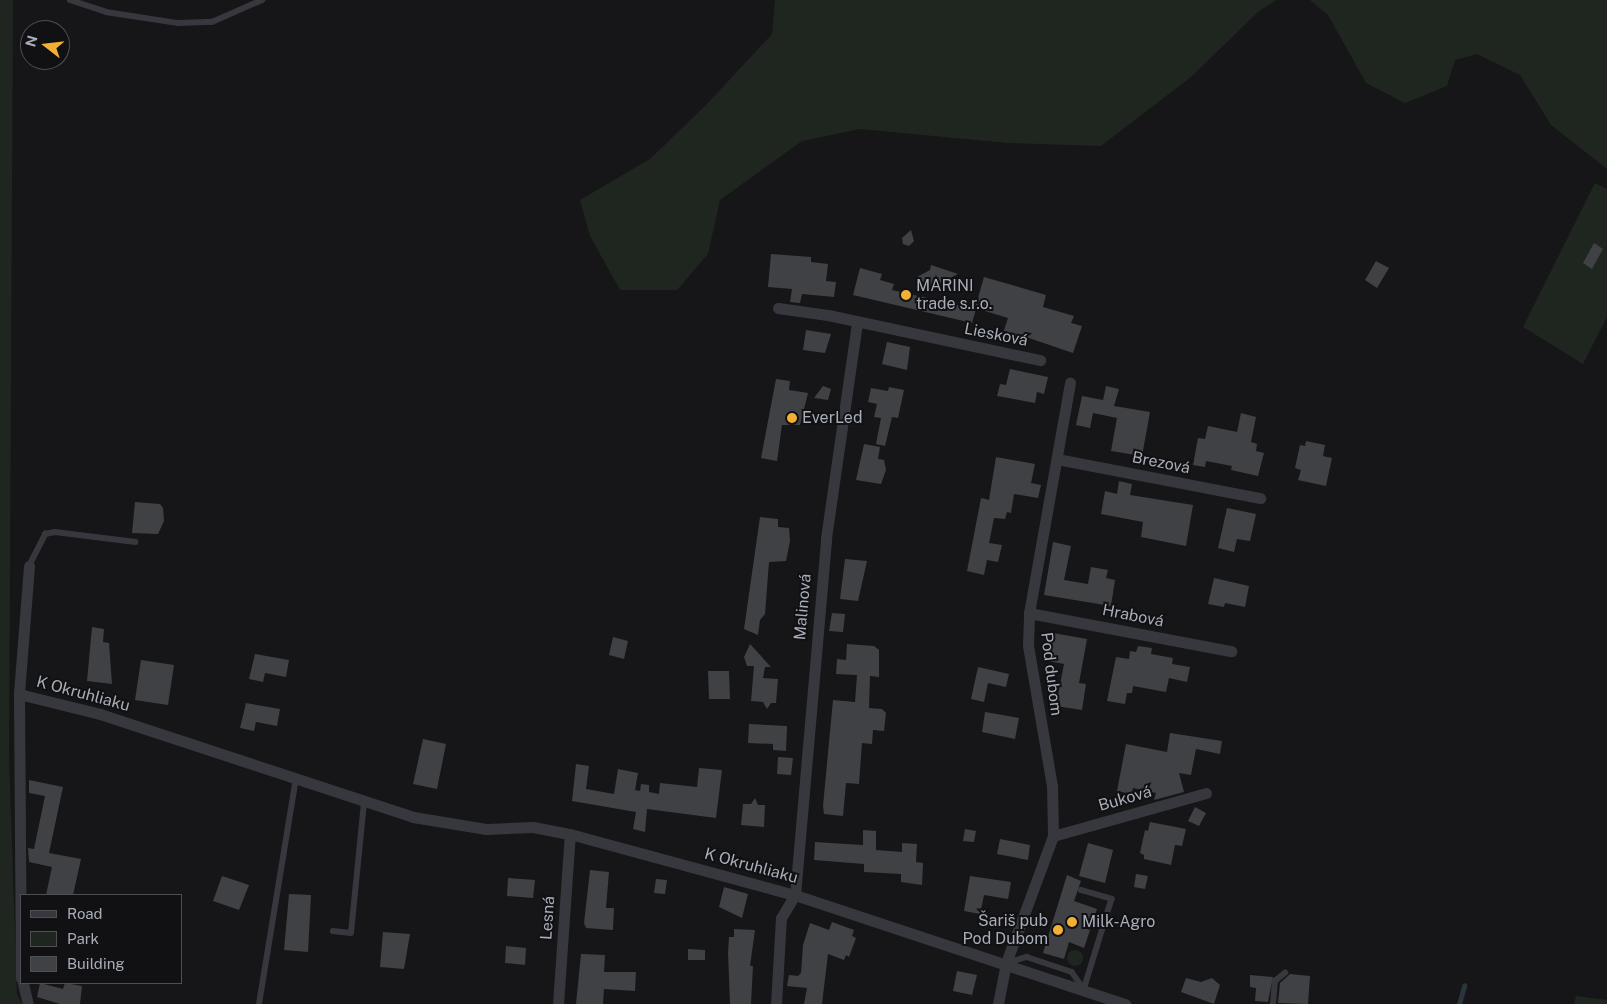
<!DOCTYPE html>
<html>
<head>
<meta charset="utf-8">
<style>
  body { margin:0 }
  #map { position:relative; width:1607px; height:1004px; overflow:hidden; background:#161618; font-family:"Public Sans",sans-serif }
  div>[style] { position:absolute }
  .green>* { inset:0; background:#1e261f }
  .round { border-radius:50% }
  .stream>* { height:4.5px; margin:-2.25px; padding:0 2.25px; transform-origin:2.25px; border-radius:2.25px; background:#2c353c }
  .building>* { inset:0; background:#404145 }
  .lane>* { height:5.5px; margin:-2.75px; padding:0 2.75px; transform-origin:2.75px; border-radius:2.75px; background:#37383d }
  .street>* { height:11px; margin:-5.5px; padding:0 5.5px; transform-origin:5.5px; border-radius:5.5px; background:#37383d }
  .dots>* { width:14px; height:14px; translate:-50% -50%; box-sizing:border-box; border:2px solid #111113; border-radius:50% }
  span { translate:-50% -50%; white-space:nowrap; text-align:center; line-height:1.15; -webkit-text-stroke:4px #111113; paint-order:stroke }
  .poi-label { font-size:16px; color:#a8adb8 }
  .left { translate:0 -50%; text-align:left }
  .right { translate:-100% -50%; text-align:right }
  .street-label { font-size:16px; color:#a8adb8 }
  .legend { position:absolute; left:20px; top:894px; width:162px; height:90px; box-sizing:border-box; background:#111113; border:1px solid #4d4f55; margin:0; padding:6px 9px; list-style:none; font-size:15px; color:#a8adb8 }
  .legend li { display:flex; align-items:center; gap:10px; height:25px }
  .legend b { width:25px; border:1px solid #4d4f55 }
  .north { position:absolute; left:20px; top:20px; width:50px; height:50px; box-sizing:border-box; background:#111113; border:1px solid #4d4f55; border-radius:50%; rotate:286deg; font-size:14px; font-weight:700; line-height:20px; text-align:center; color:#a8adb8 }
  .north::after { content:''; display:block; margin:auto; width:18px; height:22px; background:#f2b134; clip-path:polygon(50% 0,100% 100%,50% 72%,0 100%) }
</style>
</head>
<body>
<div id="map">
  <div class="green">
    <i style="clip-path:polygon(0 0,13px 0,9px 757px,17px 994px,22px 1004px,0 1004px)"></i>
    <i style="clip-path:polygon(775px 0,1277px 0,1259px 11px,1191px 77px,1101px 146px,1007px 143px,860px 129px,802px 141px,720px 200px,708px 254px,677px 290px,620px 290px,590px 236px,580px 200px,650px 159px,706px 105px,772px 34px)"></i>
    <i style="clip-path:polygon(1310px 0,1607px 0,1607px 169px,1551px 125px,1520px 75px,1477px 54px,1455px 60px,1447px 86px,1405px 103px,1366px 83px,1328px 15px)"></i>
    <i style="clip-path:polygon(1595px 183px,1607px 189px,1607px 317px,1583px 364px,1523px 327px)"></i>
    <i class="round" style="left:1067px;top:950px;width:16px;height:16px"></i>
    <i style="clip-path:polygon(1576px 996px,1607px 1000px,1607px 1004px,1574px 1004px)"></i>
  </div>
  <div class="stream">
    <i style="left:1459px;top:1004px;width:19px;rotate:-74deg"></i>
  </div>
  <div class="building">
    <i style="clip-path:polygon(911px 230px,914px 241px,909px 246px,903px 244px,902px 238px)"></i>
    <i style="clip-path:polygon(1594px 243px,1603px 249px,1592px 269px,1583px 263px)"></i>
    <i style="clip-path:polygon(771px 254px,811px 257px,811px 262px,828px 264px,826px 281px,836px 282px,834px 297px,802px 294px,800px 303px,790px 302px,792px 289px,768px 287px)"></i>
    <i style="clip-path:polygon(1376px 261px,1389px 268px,1377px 288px,1365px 280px)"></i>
    <i style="clip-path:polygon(931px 265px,958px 274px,930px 288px,917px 277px,930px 270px)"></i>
    <i style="clip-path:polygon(860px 268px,882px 274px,880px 280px,894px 284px,892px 290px,976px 309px,972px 323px,853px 295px)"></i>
    <i style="clip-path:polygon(984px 277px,1046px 295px,1043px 307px,1074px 316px,1071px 323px,1082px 326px,1073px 353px,1017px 334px,1015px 340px,1002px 336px,1008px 318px,975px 308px)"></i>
    <i style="clip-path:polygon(806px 330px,831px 334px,825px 353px,803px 350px)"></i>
    <i style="clip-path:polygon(887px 342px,910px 347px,907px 370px,882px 364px)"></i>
    <i style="clip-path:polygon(1010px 369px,1048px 377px,1044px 394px,1037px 392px,1035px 403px,997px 396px,1000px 384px,1006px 385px)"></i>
    <i style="clip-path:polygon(776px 379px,790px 381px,789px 390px,808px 393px,800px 425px,782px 425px,777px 461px,761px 458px)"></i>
    <i style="clip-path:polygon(823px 386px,831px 389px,828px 400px,814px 398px)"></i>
    <i style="clip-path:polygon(1106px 386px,1119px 389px,1114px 406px,1150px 412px,1142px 456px,1111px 451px,1117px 418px,1093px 413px,1090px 428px,1076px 425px,1082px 396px,1103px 400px)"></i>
    <i style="clip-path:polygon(889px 387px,904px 390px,898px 418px,892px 417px,885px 446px,876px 444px,881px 418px,874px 417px,877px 404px,868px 402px,871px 388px,888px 391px)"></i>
    <i style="clip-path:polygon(1241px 413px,1256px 417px,1251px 442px,1257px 444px,1256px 451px,1264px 453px,1258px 476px,1231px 470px,1232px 466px,1206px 461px,1205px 467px,1193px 465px,1198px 438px,1205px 439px,1208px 426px,1237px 432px)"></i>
    <i style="clip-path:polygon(1306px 441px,1325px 445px,1323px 456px,1332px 458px,1326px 486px,1298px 480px,1301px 470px,1295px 468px,1300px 445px,1305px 446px)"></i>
    <i style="clip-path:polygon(864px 444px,880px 447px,878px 459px,884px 460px,886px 470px,881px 484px,856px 480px)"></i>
    <i style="clip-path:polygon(996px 457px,1035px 464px,1031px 483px,1041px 485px,1038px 498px,1014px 494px,1011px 513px,1007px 512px,1005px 519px,994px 518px,989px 543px,1002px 545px,998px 562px,987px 560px,984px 575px,967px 571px,981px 498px,989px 500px)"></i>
    <i style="clip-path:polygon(1119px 481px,1132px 484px,1130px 495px,1193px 505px,1186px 546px,1141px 537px,1143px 522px,1101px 514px,1105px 491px,1117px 494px)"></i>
    <i style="clip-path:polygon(135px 502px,160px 504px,163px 508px,164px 521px,158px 534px,132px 533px)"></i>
    <i style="clip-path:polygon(1227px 508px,1256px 514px,1250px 541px,1237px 539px,1234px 552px,1218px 548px)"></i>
    <i style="clip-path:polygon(760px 517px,778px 519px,778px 527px,789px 528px,790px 541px,786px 561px,769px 562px,765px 614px,760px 620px,758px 635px,744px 629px)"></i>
    <i style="clip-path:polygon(1053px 542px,1071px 546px,1064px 580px,1088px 584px,1091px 567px,1108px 570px,1106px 578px,1115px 580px,1111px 606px,1044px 595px)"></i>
    <i style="clip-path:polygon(845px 559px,867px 561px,858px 601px,840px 599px)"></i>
    <i style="clip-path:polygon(1214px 578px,1249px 586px,1245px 607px,1225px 603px,1224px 607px,1208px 604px)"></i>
    <i style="clip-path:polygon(832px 613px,845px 614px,843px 632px,829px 631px)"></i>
    <i style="clip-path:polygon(92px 627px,104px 629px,103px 642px,109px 643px,112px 684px,87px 681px)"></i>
    <i style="clip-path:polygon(1053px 633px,1087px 639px,1079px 683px,1086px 684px,1082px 710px,1056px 706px,1064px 664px,1048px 661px)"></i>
    <i style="clip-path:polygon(613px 637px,628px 641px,624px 659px,609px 655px)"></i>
    <i style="clip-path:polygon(750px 644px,771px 667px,765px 667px,763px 678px,778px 679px,776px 703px,771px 703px,767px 709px,763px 702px,751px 701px,754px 666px,747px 666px,744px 657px)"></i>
    <i style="clip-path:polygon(847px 644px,874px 646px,879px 650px,879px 677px,870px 676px,869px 708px,882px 709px,886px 713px,884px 731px,873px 730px,872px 744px,862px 743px,859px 784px,846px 783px,843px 816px,824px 814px,823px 806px,833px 700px,855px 702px,857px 675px,836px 674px,837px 659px,846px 660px)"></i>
    <i style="clip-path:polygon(1138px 646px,1152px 648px,1151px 654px,1173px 658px,1172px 664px,1190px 667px,1187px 682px,1169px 678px,1166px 692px,1133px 686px,1132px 693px,1127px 693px,1125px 704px,1107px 701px,1116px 657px,1129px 659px,1130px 651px,1136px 652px)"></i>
    <i style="clip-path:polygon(255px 654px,289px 660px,286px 677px,265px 673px,263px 682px,249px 679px)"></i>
    <i style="clip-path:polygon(141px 660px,174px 665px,168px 705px,135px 700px)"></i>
    <i style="clip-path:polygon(978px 667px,1009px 674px,1006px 687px,988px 683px,984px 702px,971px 699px)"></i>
    <i style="clip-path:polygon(708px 671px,729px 671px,730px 699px,709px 699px)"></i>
    <i style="clip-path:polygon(246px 703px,280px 709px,277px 726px,256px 722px,254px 731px,240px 728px)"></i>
    <i style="clip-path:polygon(985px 712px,1019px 718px,1015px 739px,982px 732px)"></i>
    <i style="clip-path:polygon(749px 724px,787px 726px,786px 751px,773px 750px,773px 744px,748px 743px)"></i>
    <i style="clip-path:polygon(1170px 733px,1222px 741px,1220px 754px,1196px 749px,1191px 775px,1179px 773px,1184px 792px,1154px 800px,1156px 793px,1133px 788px,1132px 794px,1117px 791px,1126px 744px,1167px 752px)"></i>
    <i style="clip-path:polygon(423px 739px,446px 744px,437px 789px,413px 784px)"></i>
    <i style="clip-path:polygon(778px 757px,793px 758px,791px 775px,777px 774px)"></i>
    <i style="clip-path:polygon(576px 764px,589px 766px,586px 789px,614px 794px,618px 769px,638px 773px,635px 790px,640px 791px,641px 784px,649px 785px,649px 792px,659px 794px,660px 783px,697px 787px,699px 768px,722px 770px,716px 818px,647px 809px,645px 832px,633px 829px,636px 812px,572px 801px)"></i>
    <i style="clip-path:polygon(29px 780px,63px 787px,49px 853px,81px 859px,73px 895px,46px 895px,52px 867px,29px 862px,28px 848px,34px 849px,45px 796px,29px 793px)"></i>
    <i style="clip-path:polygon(755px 798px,758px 805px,765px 805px,764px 827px,741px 825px,743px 804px,751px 804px)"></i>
    <i style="clip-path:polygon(1195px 807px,1206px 813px,1199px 826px,1188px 821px)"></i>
    <i style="clip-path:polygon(1150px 822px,1186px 829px,1182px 846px,1175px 845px,1171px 865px,1144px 859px,1144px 855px,1140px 853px,1145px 830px,1148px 831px)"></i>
    <i style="clip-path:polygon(965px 829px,976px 831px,974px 842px,963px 841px)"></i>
    <i style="clip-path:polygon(863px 830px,876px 831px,876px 850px,902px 852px,902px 843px,917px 844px,916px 862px,923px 863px,922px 885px,901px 882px,901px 874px,864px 872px,864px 864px,814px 860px,815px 842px,863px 845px)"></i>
    <i style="clip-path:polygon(1000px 839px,1030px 845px,1028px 860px,997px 854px)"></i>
    <i style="clip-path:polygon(1088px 843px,1113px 850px,1105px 883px,1079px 876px)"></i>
    <i style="clip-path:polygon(590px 870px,609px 872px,606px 908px,614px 908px,613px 930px,586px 928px,584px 923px)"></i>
    <i style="clip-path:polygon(1136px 874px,1148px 876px,1145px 889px,1134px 887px)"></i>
    <i style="clip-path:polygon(1067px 875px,1081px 881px,1074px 901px,1097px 909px,1084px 948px,1069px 942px,1064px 959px,1043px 953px)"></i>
    <i style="clip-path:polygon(222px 876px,249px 885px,239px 910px,213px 901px)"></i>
    <i style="clip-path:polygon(970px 876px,1011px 882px,1008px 899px,984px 895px,980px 914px,964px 911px)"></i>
    <i style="clip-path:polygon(508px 878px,535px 880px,533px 898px,507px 896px)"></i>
    <i style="clip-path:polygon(656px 879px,667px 880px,665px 894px,654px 893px)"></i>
    <i style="clip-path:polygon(724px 887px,748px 894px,742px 918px,719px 907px)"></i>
    <i style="clip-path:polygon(289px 894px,311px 895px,308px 952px,284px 950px)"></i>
    <i style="clip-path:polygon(832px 922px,854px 930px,852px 936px,856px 938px,849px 957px,846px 955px,844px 960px,828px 954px,822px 1004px,804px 1004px,807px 988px,787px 986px,789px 975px,798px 976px,801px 973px,803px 945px,810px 923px,829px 930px)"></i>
    <i style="clip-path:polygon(734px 929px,755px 930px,750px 966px,753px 966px,751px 1004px,730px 1004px,728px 953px,729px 937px,734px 937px)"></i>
    <i style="clip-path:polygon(383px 932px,410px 934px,404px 969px,380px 967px)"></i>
    <i style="clip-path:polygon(506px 946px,526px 948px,525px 965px,505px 963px)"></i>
    <i style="clip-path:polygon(688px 949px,705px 950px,705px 960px,688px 960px)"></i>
    <i style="clip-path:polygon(581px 954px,605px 955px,604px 972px,636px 972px,635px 991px,604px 989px,603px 1004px,576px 1004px)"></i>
    <i style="clip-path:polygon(957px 971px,977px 975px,972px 995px,953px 991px)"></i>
    <i style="clip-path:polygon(1290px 974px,1310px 976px,1308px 1004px,1278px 1003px,1280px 983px)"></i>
    <i style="clip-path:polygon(1250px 975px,1273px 977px,1268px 1002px,1255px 1001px,1256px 988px,1250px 987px)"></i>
    <i style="clip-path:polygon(1186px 978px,1201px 982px,1212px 978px,1220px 985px,1214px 1004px,1181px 992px)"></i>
    <i style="clip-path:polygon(40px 983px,63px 989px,65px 983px,82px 986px,80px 1004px,60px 1004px,37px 997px)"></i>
  </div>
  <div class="lane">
    <i style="left:70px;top:0;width:38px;rotate:18deg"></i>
    <i style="left:106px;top:12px;width:73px;rotate:8.7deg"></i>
    <i style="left:178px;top:23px;width:34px;rotate:-2deg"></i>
    <i style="left:212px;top:22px;width:55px;rotate:-23.7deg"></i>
    <i style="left:29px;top:566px;width:36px;rotate:-63deg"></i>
    <i style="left:45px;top:534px;width:10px;rotate:-11deg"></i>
    <i style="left:55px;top:532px;width:81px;rotate:7.1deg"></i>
    <i style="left:1081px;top:890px;width:32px;rotate:16deg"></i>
    <i style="left:1112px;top:899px;width:95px;rotate:107.1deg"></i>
    <i style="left:333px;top:931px;width:18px;rotate:6deg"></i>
    <i style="left:351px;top:933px;width:132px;rotate:-84.3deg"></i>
    <i style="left:1007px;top:963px;width:21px;rotate:-17deg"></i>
    <i style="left:1027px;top:957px;width:47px;rotate:18.4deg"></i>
    <i style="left:1072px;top:972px;width:19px;rotate:55deg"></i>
    <i style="left:259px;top:1004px;width:230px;rotate:-80.7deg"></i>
    <i style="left:1273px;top:1004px;width:23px;rotate:-85deg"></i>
    <i style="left:1275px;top:981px;width:13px;rotate:-39deg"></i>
  </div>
  <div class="street">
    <i style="left:778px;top:308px;width:50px;rotate:8deg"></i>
    <i style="left:828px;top:315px;width:217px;rotate:12deg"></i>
    <i style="left:1057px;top:459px;width:207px;rotate:10.9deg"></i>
    <i style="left:29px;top:566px;width:128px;rotate:94.5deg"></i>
    <i style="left:19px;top:694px;width:83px;rotate:13.9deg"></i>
    <i style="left:100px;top:714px;width:330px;rotate:18.2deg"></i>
    <i style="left:413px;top:817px;width:74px;rotate:9.3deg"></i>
    <i style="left:486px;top:829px;width:47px;rotate:-2.4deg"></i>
    <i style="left:533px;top:827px;width:38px;rotate:11deg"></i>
    <i style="left:570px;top:834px;width:233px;rotate:15.2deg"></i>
    <i style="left:795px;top:895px;width:348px;rotate:18.3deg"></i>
    <i style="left:1029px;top:613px;width:206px;rotate:10.7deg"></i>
    <i style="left:19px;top:694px;width:284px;rotate:89.6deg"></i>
    <i style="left:1053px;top:836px;width:159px;rotate:-15.7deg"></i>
    <i style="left:23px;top:983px;width:22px;rotate:77deg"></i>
    <i style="left:558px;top:1004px;width:170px;rotate:-86deg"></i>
    <i style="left:776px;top:1004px;width:86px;rotate:-86.7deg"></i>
    <i style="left:781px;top:918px;width:27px;rotate:-59deg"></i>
    <i style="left:795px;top:895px;width:358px;rotate:-85deg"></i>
    <i style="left:826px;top:538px;width:216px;rotate:-81.8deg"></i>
    <i style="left:998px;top:1004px;width:42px;rotate:-79deg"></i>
    <i style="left:1006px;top:963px;width:135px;rotate:-69.7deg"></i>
    <i style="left:1053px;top:836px;width:50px;rotate:-91.1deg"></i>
    <i style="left:1052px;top:786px;width:143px;rotate:-99.7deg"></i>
    <i style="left:1028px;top:645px;width:32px;rotate:-88deg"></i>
    <i style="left:1029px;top:613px;width:234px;rotate:-79.9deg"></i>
  </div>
  <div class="dots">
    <i style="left:906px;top:295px;background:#f2b134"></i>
    <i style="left:792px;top:418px;background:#f2b134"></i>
    <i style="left:1072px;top:922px;background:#f2b134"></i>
    <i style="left:1058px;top:930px;background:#f2b134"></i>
  </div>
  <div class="poi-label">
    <span class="left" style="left:916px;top:295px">MARINI<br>trade s.r.o.</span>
    <span class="left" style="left:802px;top:418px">EverLed</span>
    <span class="right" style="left:1048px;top:930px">Šariš pub<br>Pod Dubom</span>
    <span class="left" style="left:1082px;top:922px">Milk-Agro</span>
  </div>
  <div class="street-label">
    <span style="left:996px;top:335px;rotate:11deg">Liesková</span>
    <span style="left:1161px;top:463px;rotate:11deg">Brezová</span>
    <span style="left:803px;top:607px;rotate:-85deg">Malinová</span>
    <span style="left:1133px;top:616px;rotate:11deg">Hrabová</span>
    <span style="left:1051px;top:674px;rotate:83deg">Pod dubom</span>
    <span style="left:83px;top:694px;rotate:15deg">K Okruhliaku</span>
    <span style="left:1125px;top:799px;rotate:-16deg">Buková</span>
    <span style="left:751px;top:866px;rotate:15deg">K Okruhliaku</span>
    <span style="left:548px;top:918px;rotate:-86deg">Lesná</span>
  </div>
  <ul class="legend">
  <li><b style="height:6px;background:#37383d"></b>Road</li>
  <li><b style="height:14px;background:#1e261f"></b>Park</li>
  <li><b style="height:14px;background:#404145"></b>Building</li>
  </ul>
  <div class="north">N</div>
</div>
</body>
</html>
